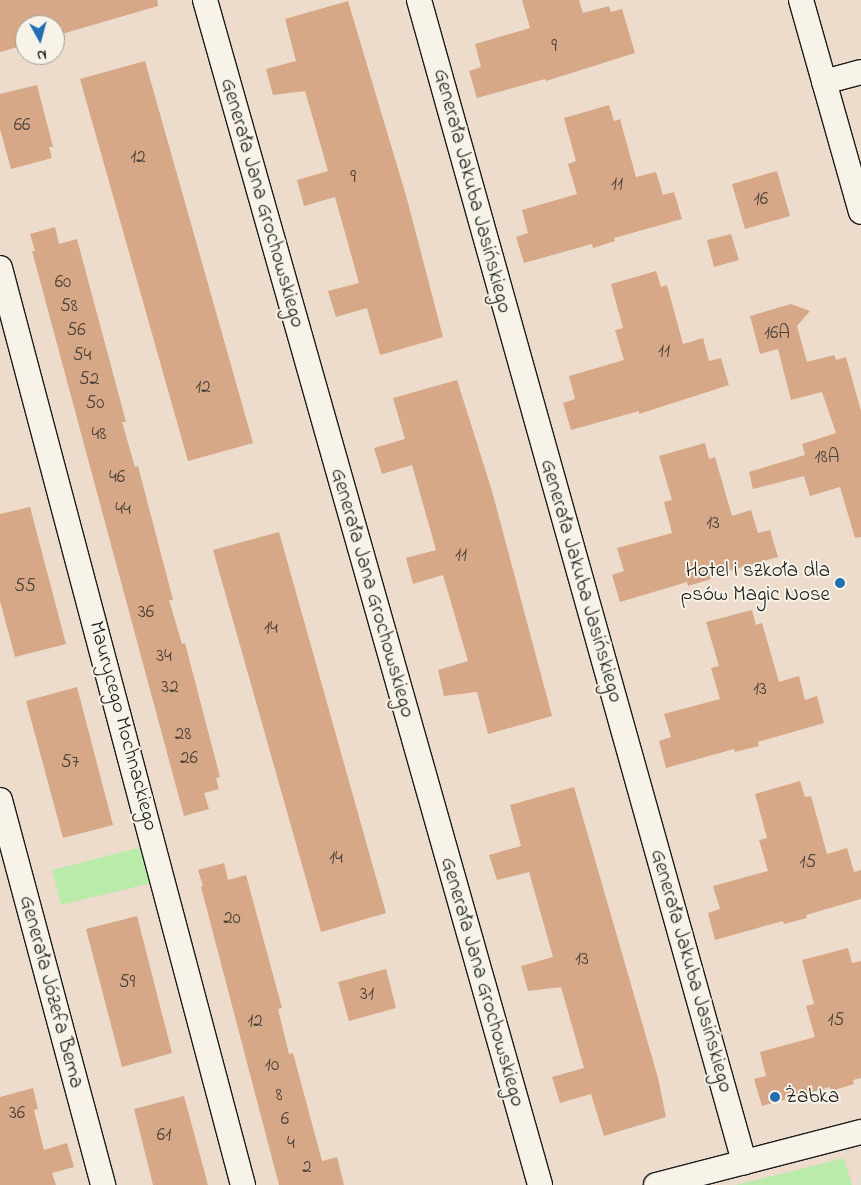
<!DOCTYPE html>
<html>
<head>
<meta charset="utf-8">
<style>
  body { margin:0 }
  #map { position:relative; width:861px; height:1185px; overflow:hidden; background:#eddccb; font-family:"Indie Flower",sans-serif }
  div>[style] { position:absolute }
  .green>* { inset:0; background:#baebab }
  .building>* { inset:0; background:#d6a887 }
  .roads { filter:drop-shadow(1px 0 #1c1c1c) drop-shadow(-1px 0 #1c1c1c) drop-shadow(0 1px #1c1c1c) drop-shadow(0 -1px #1c1c1c) }
  .minor>* { height:24px; margin:-12px; padding:0 12px; transform-origin:12px; border-radius:12px; background:#f7f3e8 }
  .dots>* { width:14px; height:14px; translate:-50% -50%; box-sizing:border-box; border:2px solid #f7f3e8; border-radius:50% }
  span { translate:-50% -50%; white-space:nowrap; text-align:center; line-height:1.15; -webkit-text-stroke:4px #f7f3e8; paint-order:stroke }
  .number-label { font-size:19px; color:#4a3f37 }
  .number-label span { -webkit-text-stroke-width:0 }
  .street-label { font-size:21px; color:#1c1c1c }
  .poi-label { font-size:21px; color:#1c1c1c }
  .right { translate:-100% -50%; text-align:right }
  .left { translate:0 -50%; text-align:left }
  .north { position:absolute; left:15px; top:15px; width:50px; height:50px; box-sizing:border-box; background:#f7f3e8; border:1px solid #9f9d96; border-radius:50%; rotate:173deg; font-size:14px; font-weight:700; line-height:20px; text-align:center; color:#1c1c1c }
  .north::after { content:''; display:block; margin:auto; width:18px; height:22px; background:#1f6fb2; clip-path:polygon(50% 0,100% 100%,50% 72%,0 100%) }
</style>
</head>
<body>
<div id="map">
  <div class="green">
    <i style="clip-path:polygon(141px 847px,151px 883px,61px 905px,52px 870px)"></i>
    <i style="clip-path:polygon(844px 1158px,852px 1185px,735px 1185px,790px 1172px)"></i>
  </div>
  <div class="building">
    <i style="clip-path:polygon(0 0,157px 0,158px 6px,55px 36px,55px 25px,25px 25px,25px 45px,0 52px)"></i>
    <i style="clip-path:polygon(522px 0,579px 0,583px 13px,609px 6px,611px 12px,622px 9px,635px 53px,546px 81px,545px 79px,477px 98px,469px 71px,481px 67px,475px 44px,530px 28px)"></i>
    <i style="clip-path:polygon(348px 1px,407px 199px,443px 337px,380px 355px,367px 308px,336px 317px,328px 291px,359px 283px,335px 197px,304px 206px,297px 180px,328px 171px,305px 91px,273px 95px,266px 69px,296px 61px,285px 19px)"></i>
    <i style="clip-path:polygon(145px 61px,253px 443px,188px 461px,80px 79px)"></i>
    <i style="clip-path:polygon(37px 85px,53px 147px,49px 147px,52px 158px,11px 169px,0 129px,0 94px)"></i>
    <i style="clip-path:polygon(609px 105px,614px 121px,620px 119px,636px 177px,656px 172px,663px 195px,674px 192px,682px 219px,614px 238px,615px 241px,593px 248px,592px 244px,524px 263px,516px 237px,528px 233px,522px 210px,577px 194px,568px 164px,576px 161px,564px 118px)"></i>
    <i style="clip-path:polygon(777px 171px,790px 216px,745px 229px,732px 184px)"></i>
    <i style="clip-path:polygon(55px 227px,59px 244px,77px 239px,126px 422px,122px 422px,135px 467px,138px 466px,173px 600px,169px 600px,182px 644px,185px 643px,220px 777px,216px 778px,219px 789px,204px 793px,209px 809px,184px 816px,32px 251px,35px 251px,30px 234px)"></i>
    <i style="clip-path:polygon(731px 234px,739px 260px,714px 267px,707px 240px)"></i>
    <i style="clip-path:polygon(656px 271px,661px 287px,667px 285px,683px 344px,703px 338px,709px 361px,721px 358px,729px 385px,639px 414px,639px 411px,571px 430px,563px 403px,575px 399px,569px 376px,624px 360px,615px 330px,623px 328px,611px 284px)"></i>
    <i style="clip-path:polygon(791px 304px,810px 311px,797px 326px,807px 362px,834px 355px,836px 360px,846px 357px,861px 411px,861px 537px,855px 538px,840px 487px,810px 496px,804px 476px,753px 489px,749px 472px,805px 455px,802px 444px,836px 433px,822px 392px,791px 400px,778px 349px,760px 354px,750px 316px)"></i>
    <i style="clip-path:polygon(457px 380px,492px 491px,552px 716px,488px 734px,477px 692px,444px 696px,438px 670px,468px 661px,443px 575px,413px 584px,406px 558px,436px 550px,412px 465px,382px 474px,374px 448px,405px 439px,393px 398px)"></i>
    <i style="clip-path:polygon(705px 443px,709px 459px,715px 457px,732px 516px,751px 510px,758px 533px,770px 530px,778px 557px,710px 576px,711px 579px,688px 586px,687px 582px,620px 602px,612px 575px,624px 571px,617px 548px,672px 533px,664px 502px,672px 500px,659px 456px)"></i>
    <i style="clip-path:polygon(30px 507px,66px 644px,15px 657px,0 601px,0 514px)"></i>
    <i style="clip-path:polygon(279px 532px,386px 913px,321px 932px,213px 550px)"></i>
    <i style="clip-path:polygon(752px 610px,756px 625px,762px 623px,779px 682px,799px 676px,805px 700px,817px 696px,824px 723px,758px 742px,759px 746px,735px 752px,734px 749px,666px 768px,659px 741px,671px 737px,664px 714px,720px 699px,711px 668px,719px 666px,706px 622px)"></i>
    <i style="clip-path:polygon(77px 687px,113px 825px,63px 838px,26px 701px)"></i>
    <i style="clip-path:polygon(800px 781px,805px 797px,811px 796px,827px 854px,847px 848px,854px 872px,861px 870px,861px 899px,806px 915px,807px 918px,784px 924px,783px 921px,715px 940px,708px 913px,720px 909px,713px 886px,768px 871px,759px 840px,767px 838px,755px 794px)"></i>
    <i style="clip-path:polygon(574px 787px,658px 1078px,666px 1117px,604px 1136px,591px 1094px,560px 1103px,552px 1077px,584px 1068px,561px 987px,528px 991px,521px 966px,553px 957px,529px 872px,497px 880px,489px 855px,521px 846px,510px 805px)"></i>
    <i style="clip-path:polygon(224px 863px,228px 880px,246px 875px,282px 1008px,278px 1009px,289px 1054px,293px 1053px,322px 1161px,337px 1157px,344px 1185px,279px 1185px,201px 887px,203px 886px,198px 870px)"></i>
    <i style="clip-path:polygon(137px 916px,172px 1053px,122px 1067px,86px 929px)"></i>
    <i style="clip-path:polygon(848px 948px,852px 963px,861px 961px,861px 1078px,853px 1080px,854px 1084px,831px 1091px,830px 1087px,762px 1106px,754px 1079px,766px 1076px,760px 1052px,815px 1037px,806px 1006px,814px 1004px,802px 960px)"></i>
    <i style="clip-path:polygon(386px 969px,396px 1008px,349px 1021px,338px 982px)"></i>
    <i style="clip-path:polygon(33px 1088px,38px 1109px,34px 1110px,44px 1150px,67px 1143px,74px 1167px,52px 1173px,56px 1185px,0 1185px,0 1097px)"></i>
    <i style="clip-path:polygon(184px 1096px,208px 1185px,153px 1185px,134px 1109px)"></i>
  </div>
  <div class="roads">
    <div class="minor">
      <i style="left:205px;top:0;width:1231px;rotate:74.21deg"></i>
      <i style="left:419px;top:0;width:1207px;rotate:74.37deg"></i>
      <i style="left:801px;top:0;width:220px;rotate:74.2deg"></i>
      <i style="left:824px;top:82px;width:38px;rotate:-15deg"></i>
      <i style="left:0;top:268px;width:949px;rotate:75.16deg"></i>
      <i style="left:0;top:800px;width:399px;rotate:75deg"></i>
      <i style="left:656px;top:1185px;width:212px;rotate:-14.5deg"></i>
    </div>
  </div>
  <div class="dots">
    <i style="left:840px;top:583px;background:#1f6fb2"></i>
    <i style="left:775px;top:1097px;background:#1f6fb2"></i>
  </div>
  <div class="number-label">
    <span style="left:554px;top:47px">9</span>
    <span style="left:22px;top:126px">66</span>
    <span style="left:138px;top:158px">12</span>
    <span style="left:353px;top:178px">9</span>
    <span style="left:617px;top:185px">11</span>
    <span style="left:761px;top:200px">16</span>
    <span style="left:63px;top:283px">60</span>
    <span style="left:69px;top:307px">58</span>
    <span style="left:76px;top:331px">56</span>
    <span style="left:777px;top:334px">16A</span>
    <span style="left:664px;top:352px">11</span>
    <span style="left:82px;top:356px">54</span>
    <span style="left:89px;top:380px">52</span>
    <span style="left:203px;top:388px">12</span>
    <span style="left:95px;top:404px">50</span>
    <span style="left:99px;top:435px">48</span>
    <span style="left:827px;top:458px">18A</span>
    <span style="left:117px;top:478px">46</span>
    <span style="left:123px;top:510px">44</span>
    <span style="left:713px;top:524px">13</span>
    <span style="left:461px;top:556px">11</span>
    <span style="left:25px;top:587px">55</span>
    <span style="left:146px;top:613px">36</span>
    <span style="left:271px;top:629px">14</span>
    <span style="left:164px;top:657px">34</span>
    <span style="left:170px;top:688px">32</span>
    <span style="left:760px;top:690px">13</span>
    <span style="left:183px;top:735px">28</span>
    <span style="left:189px;top:759px">26</span>
    <span style="left:70px;top:763px">57</span>
    <span style="left:336px;top:859px">14</span>
    <span style="left:808px;top:863px">15</span>
    <span style="left:232px;top:919px">20</span>
    <span style="left:582px;top:960px">13</span>
    <span style="left:127px;top:983px">59</span>
    <span style="left:367px;top:995px">31</span>
    <span style="left:836px;top:1021px">15</span>
    <span style="left:255px;top:1022px">12</span>
    <span style="left:272px;top:1066px">10</span>
    <span style="left:279px;top:1096px">8</span>
    <span style="left:17px;top:1114px">36</span>
    <span style="left:285px;top:1120px">6</span>
    <span style="left:164px;top:1136px">61</span>
    <span style="left:291px;top:1144px">4</span>
    <span style="left:307px;top:1168px">2</span>
  </div>
  <div class="street-label">
    <span style="left:472px;top:191px;rotate:75deg">Generała Jakuba Jasińskiego</span>
    <span style="left:262px;top:203px;rotate:74deg">Generała Jana Grochowskiego</span>
    <span style="left:581px;top:581px;rotate:74deg">Generała Jakuba Jasińskiego</span>
    <span style="left:372px;top:593px;rotate:74deg">Generała Jana Grochowskiego</span>
    <span style="left:123px;top:726px;rotate:75deg">Maurycego Mochnackiego</span>
    <span style="left:691px;top:971px;rotate:74deg">Generała Jakuba Jasińskiego</span>
    <span style="left:482px;top:982px;rotate:74deg">Generała Jana Grochowskiego</span>
    <span style="left:51px;top:992px;rotate:75deg">Generała Józefa Bema</span>
  </div>
  <div class="poi-label">
    <span class="right" style="left:830px;top:583px">Hotel i szkoła dla<br>psów Magic Nose</span>
    <span class="left" style="left:785px;top:1097px">Żabka</span>
  </div>
  <div class="north">N</div>
</div>
</body>
</html>
